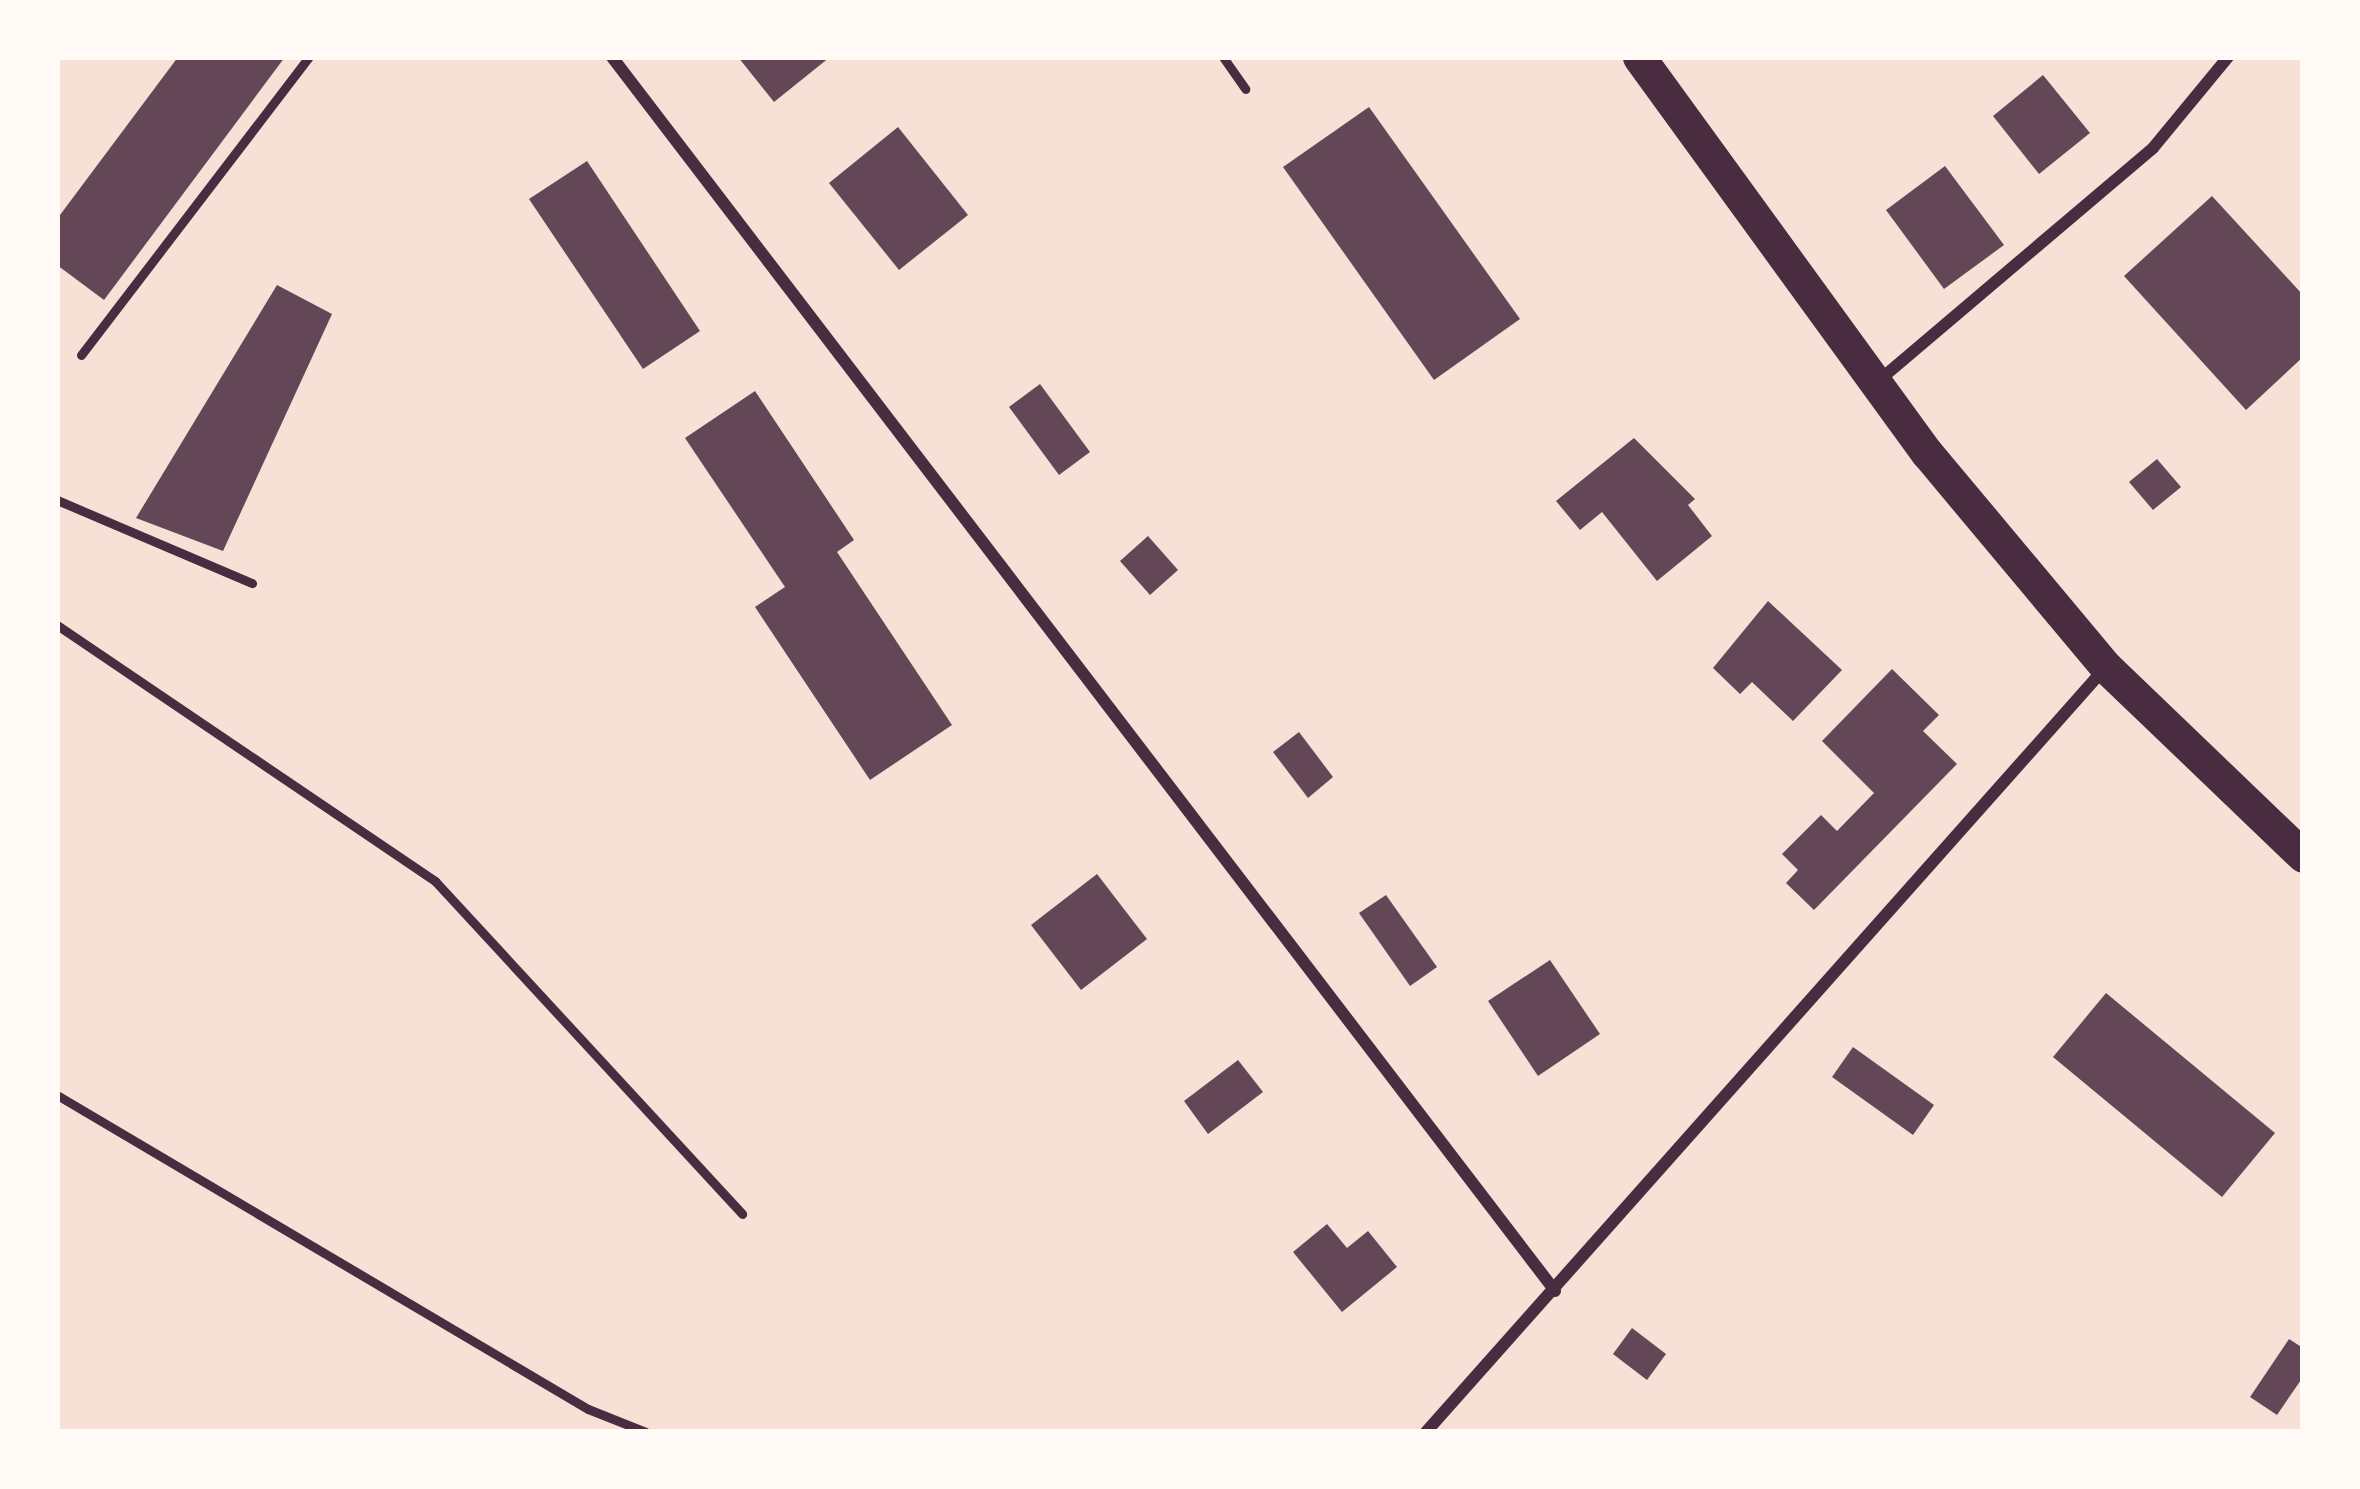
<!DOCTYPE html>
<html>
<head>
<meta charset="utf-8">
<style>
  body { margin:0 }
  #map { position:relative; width:2360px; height:1489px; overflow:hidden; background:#f7e1d7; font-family:"DejaVu Sans",sans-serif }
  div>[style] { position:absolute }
  .building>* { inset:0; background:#644757 }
  .service>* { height:9px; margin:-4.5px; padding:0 4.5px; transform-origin:4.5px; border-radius:4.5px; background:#4a2c40 }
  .minor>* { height:12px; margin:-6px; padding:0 6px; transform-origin:6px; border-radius:6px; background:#4a2c40 }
  .trunk>* { height:33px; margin:-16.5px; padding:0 16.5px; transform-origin:16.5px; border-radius:16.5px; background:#4a2c40 }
  span { translate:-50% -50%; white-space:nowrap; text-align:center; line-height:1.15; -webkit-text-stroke:12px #fffaf5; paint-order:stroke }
  .frame { position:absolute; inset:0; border:60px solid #fffaf5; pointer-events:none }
</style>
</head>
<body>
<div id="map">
  <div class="building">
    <i style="clip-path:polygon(178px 57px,285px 57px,104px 300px,57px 265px,57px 219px)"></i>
    <i style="clip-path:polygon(738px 57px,830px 57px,774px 102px)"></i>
    <i style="clip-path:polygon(2043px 75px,2090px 133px,2039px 174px,1993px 116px)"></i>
    <i style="clip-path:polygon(1369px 107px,1520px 319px,1434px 380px,1283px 167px)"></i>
    <i style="clip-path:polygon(898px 127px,968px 215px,899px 270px,829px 183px)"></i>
    <i style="clip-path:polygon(587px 161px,700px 331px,643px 369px,529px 199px)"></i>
    <i style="clip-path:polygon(1945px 166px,2004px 245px,1944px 289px,1886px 210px)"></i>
    <i style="clip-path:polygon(2212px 196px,2303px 295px,2303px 357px,2246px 410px,2124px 276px)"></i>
    <i style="clip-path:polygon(277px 285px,332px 314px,223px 551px,136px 518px)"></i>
    <i style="clip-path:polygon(1040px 384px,1090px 452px,1059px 475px,1009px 407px)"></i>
    <i style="clip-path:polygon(755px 391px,854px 540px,837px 552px,952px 725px,870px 780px,755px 607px,785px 587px,685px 438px)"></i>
    <i style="clip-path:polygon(1634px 438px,1695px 499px,1688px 505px,1712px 536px,1657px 581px,1602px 512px,1580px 530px,1556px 501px)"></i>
    <i style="clip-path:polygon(2157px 459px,2181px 487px,2153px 510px,2129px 482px)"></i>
    <i style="clip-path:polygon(1148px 536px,1178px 570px,1150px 595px,1120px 561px)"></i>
    <i style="clip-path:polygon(1768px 601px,1842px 670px,1793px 721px,1752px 682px,1740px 694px,1713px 668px)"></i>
    <i style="clip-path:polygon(1892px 669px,1939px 715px,1923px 731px,1957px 764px,1814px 910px,1786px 883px,1798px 870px,1782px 854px,1821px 815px,1837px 831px,1874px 793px,1822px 741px)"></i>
    <i style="clip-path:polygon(1299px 732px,1333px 777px,1308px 798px,1273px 752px)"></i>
    <i style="clip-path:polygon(1097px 874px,1147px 939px,1081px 990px,1031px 925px)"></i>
    <i style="clip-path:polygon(1386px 895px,1437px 967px,1410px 986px,1359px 913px)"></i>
    <i style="clip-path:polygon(1550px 960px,1600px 1034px,1538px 1076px,1488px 1001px)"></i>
    <i style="clip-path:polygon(2106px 993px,2275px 1133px,2222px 1197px,2053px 1057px)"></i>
    <i style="clip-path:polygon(1853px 1047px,1934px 1105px,1913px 1135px,1832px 1077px)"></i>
    <i style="clip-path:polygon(1238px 1060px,1263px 1092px,1208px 1134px,1184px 1101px)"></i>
    <i style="clip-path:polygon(1327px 1224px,1347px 1248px,1368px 1231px,1397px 1267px,1342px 1312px,1293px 1252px)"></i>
    <i style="clip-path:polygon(1632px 1328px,1666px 1354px,1647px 1380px,1613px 1354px)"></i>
    <i style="clip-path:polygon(2289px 1339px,2303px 1348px,2303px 1377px,2277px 1415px,2250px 1397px)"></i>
  </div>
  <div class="service">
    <i style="left:1223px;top:57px;width:39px;rotate:55deg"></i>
    <i style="left:81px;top:355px;width:375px;rotate:-52.6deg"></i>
    <i style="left:57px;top:500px;width:212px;rotate:23.1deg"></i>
    <i style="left:57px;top:625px;width:457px;rotate:34.1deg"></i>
    <i style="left:435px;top:881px;width:453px;rotate:47.3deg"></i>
    <i style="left:57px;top:1095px;width:617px;rotate:30.6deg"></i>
    <i style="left:588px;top:1409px;width:62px;rotate:21.6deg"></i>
  </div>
  <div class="minor">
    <i style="left:612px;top:57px;width:1553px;rotate:52.61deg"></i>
    <i style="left:1876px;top:383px;width:363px;rotate:-40.3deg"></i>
    <i style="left:2153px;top:148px;width:118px;rotate:-50.5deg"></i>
    <i style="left:1426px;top:1432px;width:1022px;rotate:-48.37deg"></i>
  </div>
  <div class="trunk">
    <i style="left:1639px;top:57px;width:490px;rotate:54deg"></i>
    <i style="left:1927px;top:453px;width:279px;rotate:50.1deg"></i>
    <i style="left:2106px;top:667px;width:273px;rotate:43.8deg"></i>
  </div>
  <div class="frame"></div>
</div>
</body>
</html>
